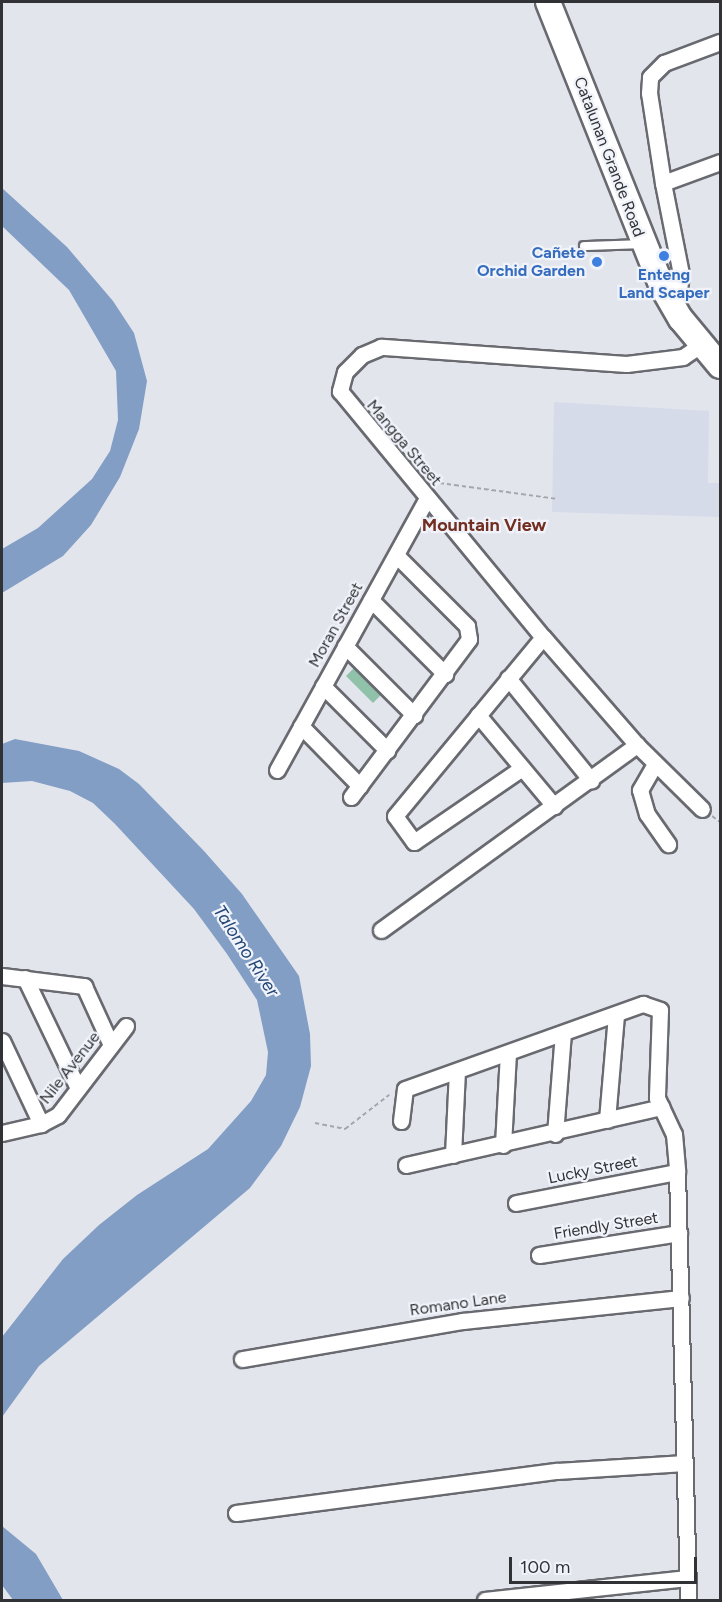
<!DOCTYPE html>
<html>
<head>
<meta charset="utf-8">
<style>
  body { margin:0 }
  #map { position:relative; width:722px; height:1602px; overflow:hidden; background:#e3e5ed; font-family:Figtree,sans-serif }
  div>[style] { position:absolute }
  .built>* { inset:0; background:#d5dbe9 }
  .green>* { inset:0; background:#90c1a9 }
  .water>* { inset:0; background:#839ec4 }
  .path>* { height:2px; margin-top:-1px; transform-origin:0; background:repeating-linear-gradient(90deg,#a4a6ac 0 4.5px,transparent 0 7.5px) }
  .roads { filter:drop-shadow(2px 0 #686a70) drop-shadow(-2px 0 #686a70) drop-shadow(0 2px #686a70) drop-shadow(0 -2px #686a70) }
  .service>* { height:8px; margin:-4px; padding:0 4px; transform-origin:4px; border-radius:4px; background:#fff }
  .minor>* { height:15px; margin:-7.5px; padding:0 7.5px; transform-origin:7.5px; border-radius:7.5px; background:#fff }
  .primary>* { height:24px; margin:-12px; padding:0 12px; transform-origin:12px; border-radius:12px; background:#fff }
  .dots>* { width:16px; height:16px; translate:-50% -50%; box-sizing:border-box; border:3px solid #f0f3fa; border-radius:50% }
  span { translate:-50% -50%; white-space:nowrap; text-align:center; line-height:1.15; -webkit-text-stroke:4.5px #f0f3fa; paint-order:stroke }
  .street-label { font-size:16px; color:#313235 }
  .shop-label { font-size:16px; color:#366cbe; font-weight:700 }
  .right { translate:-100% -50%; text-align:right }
  .neighbourhood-label { font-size:18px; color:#722e21; font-weight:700 }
  .water-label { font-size:18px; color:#224677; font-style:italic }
  .frame { position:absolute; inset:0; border:3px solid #313235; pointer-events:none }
  .scale { position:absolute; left:509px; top:1557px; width:188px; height:27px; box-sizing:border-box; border:3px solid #313235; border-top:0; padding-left:8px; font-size:18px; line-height:21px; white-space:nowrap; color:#313235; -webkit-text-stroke:4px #f0f3fa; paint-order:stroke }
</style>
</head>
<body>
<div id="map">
  <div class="built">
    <i style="clip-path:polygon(554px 402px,709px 411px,708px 483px,720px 483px,720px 517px,552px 512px)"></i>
  </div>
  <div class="green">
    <i style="clip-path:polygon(364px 658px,391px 685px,373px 703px,346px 676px)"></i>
  </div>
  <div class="water">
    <i style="clip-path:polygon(2px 188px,67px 247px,113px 301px,134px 333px,147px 381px,139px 429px,120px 477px,91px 525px,63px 556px,2px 593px,2px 549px,38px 528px,92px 479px,110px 451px,118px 420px,116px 371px,69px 290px,2px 226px)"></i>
    <i style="clip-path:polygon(15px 739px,79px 751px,119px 769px,139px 784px,204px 851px,242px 894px,299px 976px,310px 1034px,311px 1066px,300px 1107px,281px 1146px,250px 1188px,39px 1366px,2px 1417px,2px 1337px,63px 1259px,99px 1225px,137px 1195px,208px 1149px,251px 1101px,266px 1075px,268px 1052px,257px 1000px,227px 954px,194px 909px,115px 824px,93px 803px,70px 791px,32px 781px,2px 783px,2px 744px)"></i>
    <i style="clip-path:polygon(2px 1526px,36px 1554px,63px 1600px,13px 1600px,2px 1585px)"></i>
  </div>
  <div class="path">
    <i style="left:432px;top:482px;width:126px;rotate:7.7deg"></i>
    <i style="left:712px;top:816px;width:10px;rotate:37deg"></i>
    <i style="left:315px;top:1123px;width:31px;rotate:11deg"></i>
    <i style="left:345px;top:1129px;width:56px;rotate:-37.7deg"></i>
  </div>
  <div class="roads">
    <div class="service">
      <i style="left:584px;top:246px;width:56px;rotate:-2deg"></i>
    </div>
    <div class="minor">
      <i style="left:663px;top:183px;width:61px;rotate:-20.2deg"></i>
      <i style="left:671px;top:303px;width:15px;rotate:-58deg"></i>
      <i style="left:679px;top:290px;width:16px;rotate:-83deg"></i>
      <i style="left:681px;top:274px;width:93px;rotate:-101.2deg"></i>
      <i style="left:663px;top:183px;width:91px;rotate:-98.8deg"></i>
      <i style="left:649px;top:93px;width:16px;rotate:-86deg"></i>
      <i style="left:650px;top:77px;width:20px;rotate:-45deg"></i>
      <i style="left:664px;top:63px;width:60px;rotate:-20.6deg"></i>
      <i style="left:702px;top:344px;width:23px;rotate:146deg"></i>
      <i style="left:683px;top:357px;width:57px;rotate:173deg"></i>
      <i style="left:626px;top:364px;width:246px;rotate:-176deg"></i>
      <i style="left:381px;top:347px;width:21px;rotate:157deg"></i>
      <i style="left:362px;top:355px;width:24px;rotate:135deg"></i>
      <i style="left:345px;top:372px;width:20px;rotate:105deg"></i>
      <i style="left:340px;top:391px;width:319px;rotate:50.5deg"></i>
      <i style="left:543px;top:637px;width:143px;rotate:49deg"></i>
      <i style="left:637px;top:745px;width:91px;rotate:44.6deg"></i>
      <i style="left:371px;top:600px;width:105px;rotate:45deg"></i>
      <i style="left:345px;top:646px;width:98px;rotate:45deg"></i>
      <i style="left:508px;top:678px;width:132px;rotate:50.9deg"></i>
      <i style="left:323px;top:686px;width:91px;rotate:45deg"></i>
      <i style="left:478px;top:715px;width:119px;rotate:50.1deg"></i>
      <i style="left:301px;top:726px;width:84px;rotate:45.5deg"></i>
      <i style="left:655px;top:764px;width:30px;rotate:120deg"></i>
      <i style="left:640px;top:790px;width:25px;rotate:74deg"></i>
      <i style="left:647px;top:814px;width:37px;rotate:55deg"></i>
      <i style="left:522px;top:768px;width:131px;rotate:145.6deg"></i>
      <i style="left:414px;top:842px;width:32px;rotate:-126deg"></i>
      <i style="left:395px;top:816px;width:232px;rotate:-50.4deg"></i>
      <i style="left:277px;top:770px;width:311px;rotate:-61.1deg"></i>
      <i style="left:351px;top:797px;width:197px;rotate:-53.2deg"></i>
      <i style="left:469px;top:639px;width:13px;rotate:-99deg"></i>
      <i style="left:467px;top:626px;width:100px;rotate:-135deg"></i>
      <i style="left:381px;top:930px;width:316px;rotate:-35.9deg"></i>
      <i style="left:2px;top:976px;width:83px;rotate:7deg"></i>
      <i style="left:84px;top:986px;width:65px;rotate:65.4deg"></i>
      <i style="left:25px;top:978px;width:122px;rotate:64.3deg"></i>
      <i style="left:2px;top:1041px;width:92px;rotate:64.8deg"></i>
      <i style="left:607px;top:1120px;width:106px;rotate:-85.1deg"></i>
      <i style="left:401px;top:1121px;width:32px;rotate:-83deg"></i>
      <i style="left:405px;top:1089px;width:253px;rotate:-19.7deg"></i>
      <i style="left:643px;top:1004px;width:18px;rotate:19deg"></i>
      <i style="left:660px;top:1010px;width:88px;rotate:92deg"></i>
      <i style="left:657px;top:1098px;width:40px;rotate:65deg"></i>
      <i style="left:674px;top:1134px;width:38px;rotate:85deg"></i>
      <i style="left:677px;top:1172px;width:428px;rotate:88.5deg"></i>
      <i style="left:2px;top:1133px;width:40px;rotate:-13deg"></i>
      <i style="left:41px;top:1124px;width:19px;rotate:-28deg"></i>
      <i style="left:58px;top:1115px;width:112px;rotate:-52.6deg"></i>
      <i style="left:555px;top:1134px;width:101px;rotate:-85.5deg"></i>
      <i style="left:503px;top:1145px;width:92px;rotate:-86.9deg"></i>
      <i style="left:453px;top:1155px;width:84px;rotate:-87.3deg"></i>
      <i style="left:406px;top:1165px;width:262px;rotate:-12.8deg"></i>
      <i style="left:516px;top:1203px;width:164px;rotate:-10.9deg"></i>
      <i style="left:539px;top:1255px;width:142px;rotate:-8.9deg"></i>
      <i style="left:242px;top:1359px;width:224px;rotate:-9.8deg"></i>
      <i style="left:463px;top:1321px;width:219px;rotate:-6deg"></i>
      <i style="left:236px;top:1513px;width:324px;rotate:-7.5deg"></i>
      <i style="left:557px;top:1471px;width:128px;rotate:-3.6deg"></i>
      <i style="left:485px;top:1600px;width:203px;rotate:-6.2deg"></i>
    </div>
    <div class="primary">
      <i style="left:548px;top:2px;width:305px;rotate:68.2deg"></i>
      <i style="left:661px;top:285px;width:39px;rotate:60deg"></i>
      <i style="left:681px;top:319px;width:61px;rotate:50.3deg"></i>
    </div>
  </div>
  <div class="dots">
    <i style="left:664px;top:256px;background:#3f7fe0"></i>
    <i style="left:597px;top:262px;background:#3f7fe0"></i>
  </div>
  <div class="street-label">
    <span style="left:609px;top:157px;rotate:69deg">Catalunan Grande Road</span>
    <span style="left:404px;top:443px;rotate:50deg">Mangga Street</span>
    <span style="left:336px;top:625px;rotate:-61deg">Moran Street</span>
    <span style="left:70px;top:1068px;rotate:-52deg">Nile Avenue</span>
    <span style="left:593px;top:1170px;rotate:-11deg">Lucky Street</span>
    <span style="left:606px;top:1226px;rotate:-9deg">Friendly Street</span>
    <span style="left:458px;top:1304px;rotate:-8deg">Romano Lane</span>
  </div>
  <div class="shop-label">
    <span class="right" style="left:585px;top:262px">Cañete<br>Orchid Garden</span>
    <span style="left:664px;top:284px">Enteng<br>Land Scaper</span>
  </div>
  <div class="neighbourhood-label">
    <span style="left:484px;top:525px">Mountain View</span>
  </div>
  <div class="water-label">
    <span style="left:246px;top:951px;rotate:57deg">Talomo River</span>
  </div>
  <div class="frame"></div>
  <div class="scale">100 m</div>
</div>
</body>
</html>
